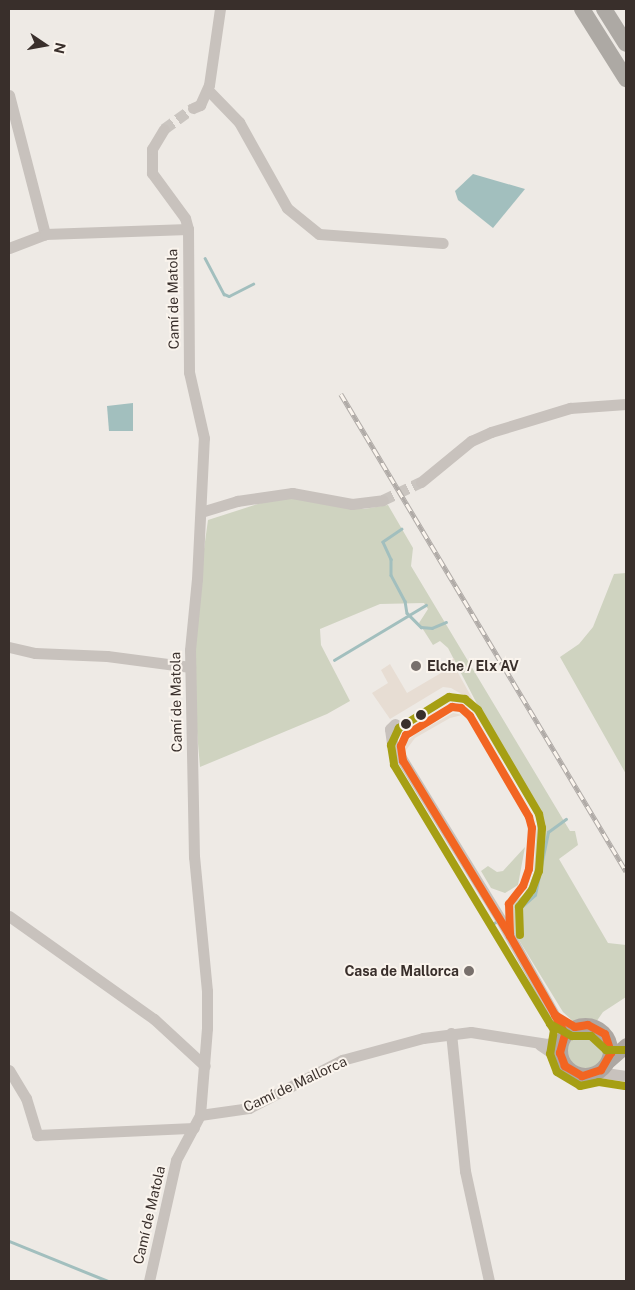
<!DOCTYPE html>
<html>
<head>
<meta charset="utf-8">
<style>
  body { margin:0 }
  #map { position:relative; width:635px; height:1290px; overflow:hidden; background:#eeeae5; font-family:"Public Sans",sans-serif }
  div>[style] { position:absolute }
  .green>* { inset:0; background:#cfd3c0 }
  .round { border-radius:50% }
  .plaza>* { inset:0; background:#e7ddd3 }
  .water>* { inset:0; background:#a2bfbe }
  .stream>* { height:2.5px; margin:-1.25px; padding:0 1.25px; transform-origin:1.25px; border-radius:1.25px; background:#a2bfbe }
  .minor-tunnel>* { height:11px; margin-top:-5.5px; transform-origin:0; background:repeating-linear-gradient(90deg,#cac5c0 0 11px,transparent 0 16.5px) }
  .minor>* { height:11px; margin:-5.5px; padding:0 5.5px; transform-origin:5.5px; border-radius:5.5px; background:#c8c2bd }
  .major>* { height:15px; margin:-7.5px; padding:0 7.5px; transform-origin:7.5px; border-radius:7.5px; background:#ada7a2 }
  .major>.ring { margin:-7.5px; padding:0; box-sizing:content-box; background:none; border:15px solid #ada7a2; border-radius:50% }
  .highway>* { height:16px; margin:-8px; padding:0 8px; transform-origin:8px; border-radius:8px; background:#ada9a4 }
  .rail>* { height:4.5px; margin-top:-2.25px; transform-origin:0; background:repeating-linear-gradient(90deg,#faf4ed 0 8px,#b0aba7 0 16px); box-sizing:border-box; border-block:1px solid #b0aba7 }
  .bus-1>* { height:8px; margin:-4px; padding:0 4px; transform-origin:4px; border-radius:4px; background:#f26522 }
  .bus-2>* { height:8px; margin:-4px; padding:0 4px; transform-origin:4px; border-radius:4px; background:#a69f14 }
  .dots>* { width:14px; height:14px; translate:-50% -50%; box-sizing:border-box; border:2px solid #faf4ed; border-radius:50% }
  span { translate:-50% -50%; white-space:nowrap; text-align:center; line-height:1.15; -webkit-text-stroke:4px #faf4ed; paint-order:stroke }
  .street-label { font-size:14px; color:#392f2b }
  .poi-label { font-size:14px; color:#392f2b; font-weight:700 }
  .left { translate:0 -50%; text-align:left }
  .right { translate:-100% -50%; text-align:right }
  .frame { position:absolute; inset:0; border:10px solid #392f2b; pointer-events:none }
  .north { position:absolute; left:20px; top:20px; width:50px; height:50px; -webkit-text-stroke:4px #faf4ed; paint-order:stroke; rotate:102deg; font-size:14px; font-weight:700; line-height:20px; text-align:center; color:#392f2b }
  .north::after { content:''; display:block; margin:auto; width:18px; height:22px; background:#392f2b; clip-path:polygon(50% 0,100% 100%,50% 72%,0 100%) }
</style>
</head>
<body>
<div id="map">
  <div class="green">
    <i style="clip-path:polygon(292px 493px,328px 505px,364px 509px,388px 505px,413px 548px,411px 566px,570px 831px,575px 831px,578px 845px,559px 859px,608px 943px,626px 945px,626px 997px,603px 1012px,594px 1025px,576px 1024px,563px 1012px,514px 932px,513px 903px,527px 892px,534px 873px,538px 809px,503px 754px,448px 648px,440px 641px,433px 645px,419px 623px,428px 609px,424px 603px,380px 604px,320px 629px,321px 645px,350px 701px,327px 714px,200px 767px,190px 650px,208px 520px)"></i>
    <i style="clip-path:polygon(626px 573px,626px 774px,560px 657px,579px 644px,593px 627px,614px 574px)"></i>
    <i style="clip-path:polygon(525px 847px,518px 885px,505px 893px,491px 888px,481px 871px,488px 866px,497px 872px,503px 871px)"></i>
    <i class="round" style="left:563px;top:1027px;width:46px;height:46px"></i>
  </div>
  <div class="plaza">
    <i style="clip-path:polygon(454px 658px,457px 671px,503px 754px,499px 755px,465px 696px,451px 688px,443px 687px,390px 719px,372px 693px,388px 683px,381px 670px,390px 664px,407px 693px,441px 673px,438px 667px)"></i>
    <i style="clip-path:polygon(447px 700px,403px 730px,399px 729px,433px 707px)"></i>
    <i style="clip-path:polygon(453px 713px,462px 715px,450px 718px,415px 738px,406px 750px,406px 742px,417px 733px)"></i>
  </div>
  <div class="water">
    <i style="clip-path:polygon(473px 174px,525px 189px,493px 228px,458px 200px,455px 191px)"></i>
    <i style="clip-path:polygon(133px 403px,133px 431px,109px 431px,107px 406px)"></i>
  </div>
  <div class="stream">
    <i style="left:205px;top:258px;width:41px;rotate:62.2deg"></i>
    <i style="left:224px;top:294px;width:5px;rotate:22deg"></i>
    <i style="left:229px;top:296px;width:27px;rotate:-27deg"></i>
    <i style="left:402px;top:529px;width:23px;rotate:146deg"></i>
    <i style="left:383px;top:542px;width:19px;rotate:65deg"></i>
    <i style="left:391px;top:559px;width:16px;rotate:90deg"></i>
    <i style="left:391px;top:575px;width:30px;rotate:62deg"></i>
    <i style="left:405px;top:601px;width:12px;rotate:81deg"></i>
    <i style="left:407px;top:613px;width:20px;rotate:45deg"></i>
    <i style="left:421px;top:627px;width:11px;rotate:5deg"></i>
    <i style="left:432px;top:628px;width:15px;rotate:-23deg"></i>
    <i style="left:334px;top:660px;width:107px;rotate:-30.9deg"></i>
    <i style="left:517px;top:911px;width:24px;rotate:-42deg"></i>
    <i style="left:535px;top:895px;width:64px;rotate:-78.3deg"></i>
    <i style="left:548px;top:832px;width:22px;rotate:-36deg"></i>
    <i style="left:490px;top:925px;width:7px;rotate:-27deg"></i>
    <i style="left:9px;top:1241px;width:107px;rotate:22deg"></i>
  </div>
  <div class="minor-tunnel">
    <i style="left:164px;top:129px;width:36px;rotate:-36deg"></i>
    <i style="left:383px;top:500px;width:42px;rotate:-25.3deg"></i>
  </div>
  <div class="minor">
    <i style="left:208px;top:90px;width:45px;rotate:45.9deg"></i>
    <i style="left:239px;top:122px;width:98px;rotate:60.8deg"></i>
    <i style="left:287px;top:208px;width:41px;rotate:39.1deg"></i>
    <i style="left:319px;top:234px;width:124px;rotate:4.2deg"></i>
    <i style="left:9px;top:95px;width:144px;rotate:75.5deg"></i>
    <i style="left:193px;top:108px;width:8px;rotate:-23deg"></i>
    <i style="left:200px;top:105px;width:22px;rotate:-66deg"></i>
    <i style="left:209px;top:85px;width:77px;rotate:-81.8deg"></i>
    <i style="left:9px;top:248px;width:39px;rotate:-21deg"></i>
    <i style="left:45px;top:234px;width:143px;rotate:-2deg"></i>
    <i style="left:421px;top:482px;width:65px;rotate:-39.4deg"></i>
    <i style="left:471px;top:441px;width:22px;rotate:-24deg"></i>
    <i style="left:491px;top:432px;width:83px;rotate:-16.9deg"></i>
    <i style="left:570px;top:408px;width:56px;rotate:-4.1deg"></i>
    <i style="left:201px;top:512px;width:38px;rotate:-17deg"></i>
    <i style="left:237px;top:501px;width:56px;rotate:-8.3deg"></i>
    <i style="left:292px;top:493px;width:61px;rotate:10.4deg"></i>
    <i style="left:352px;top:504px;width:31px;rotate:-7deg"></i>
    <i style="left:9px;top:647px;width:27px;rotate:13deg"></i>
    <i style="left:35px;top:653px;width:72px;rotate:2.4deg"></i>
    <i style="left:107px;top:656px;width:84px;rotate:7.5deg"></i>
    <i style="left:395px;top:724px;width:7px;rotate:135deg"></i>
    <i style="left:390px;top:729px;width:14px;rotate:82deg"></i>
    <i style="left:392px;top:743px;width:208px;rotate:58.4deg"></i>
    <i style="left:501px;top:920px;width:131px;rotate:60.7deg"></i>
    <i style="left:9px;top:916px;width:178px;rotate:35.4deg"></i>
    <i style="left:154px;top:1019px;width:69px;rotate:42.7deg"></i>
    <i style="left:451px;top:1033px;width:139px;rotate:84.2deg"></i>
    <i style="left:465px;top:1171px;width:113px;rotate:77.7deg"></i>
    <i style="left:540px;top:1045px;width:27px;rotate:34deg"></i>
    <i style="left:9px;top:1070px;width:33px;rotate:59deg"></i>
    <i style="left:26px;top:1098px;width:39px;rotate:73deg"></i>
    <i style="left:37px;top:1135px;width:157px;rotate:-2.6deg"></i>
    <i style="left:598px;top:1072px;width:28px;rotate:8deg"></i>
    <i style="left:200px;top:1115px;width:49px;rotate:-8.1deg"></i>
    <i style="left:249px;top:1108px;width:105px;rotate:-27.3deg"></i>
    <i style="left:342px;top:1060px;width:84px;rotate:-15.2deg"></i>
    <i style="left:423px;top:1038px;width:48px;rotate:-7.1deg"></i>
    <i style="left:471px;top:1032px;width:77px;rotate:9deg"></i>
    <i style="left:547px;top:1044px;width:16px;rotate:-15deg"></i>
    <i style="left:149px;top:1281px;width:124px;rotate:-77.4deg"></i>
    <i style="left:176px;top:1160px;width:51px;rotate:-61.9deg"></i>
    <i style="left:200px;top:1115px;width:87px;rotate:-85.4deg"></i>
    <i style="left:207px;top:1028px;width:37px;rotate:-90deg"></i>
    <i style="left:207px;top:991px;width:135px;rotate:-95.5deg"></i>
    <i style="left:194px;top:857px;width:207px;rotate:-91.1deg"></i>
    <i style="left:190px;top:650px;width:71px;rotate:-84.4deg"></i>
    <i style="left:197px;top:579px;width:141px;rotate:-87.2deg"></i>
    <i style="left:204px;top:438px;width:68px;rotate:-102.8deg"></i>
    <i style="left:189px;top:372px;width:143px;rotate:-90.4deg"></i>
    <i style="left:188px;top:229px;width:11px;rotate:-105deg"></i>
    <i style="left:185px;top:218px;width:56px;rotate:-126.3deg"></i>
    <i style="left:152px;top:173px;width:24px;rotate:-90deg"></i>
    <i style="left:152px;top:149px;width:23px;rotate:-59deg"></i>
  </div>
  <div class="major">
    <i class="ring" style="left:560px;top:1025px;width:35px;height:35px"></i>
    <i style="left:609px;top:1060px;width:23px;rotate:-41deg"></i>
  </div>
  <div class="highway">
    <i style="left:582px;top:9px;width:83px;rotate:57.8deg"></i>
    <i style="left:604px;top:9px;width:41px;rotate:57.8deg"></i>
  </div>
  <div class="rail">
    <i style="left:341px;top:394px;width:556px;rotate:59.14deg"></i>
  </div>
  <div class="bus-1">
    <i style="left:452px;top:707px;width:9px;rotate:6deg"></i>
    <i style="left:461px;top:708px;width:12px;rotate:42deg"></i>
    <i style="left:470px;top:716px;width:117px;rotate:59.7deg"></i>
    <i style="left:529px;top:817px;width:11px;rotate:75deg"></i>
    <i style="left:532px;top:828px;width:41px;rotate:94.2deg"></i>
    <i style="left:529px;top:869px;width:18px;rotate:109deg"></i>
    <i style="left:523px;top:886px;width:23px;rotate:128deg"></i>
    <i style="left:509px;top:904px;width:32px;rotate:88deg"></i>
    <i style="left:510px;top:936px;width:205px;rotate:-121.4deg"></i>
    <i style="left:403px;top:761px;width:15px;rotate:-98deg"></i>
    <i style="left:401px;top:746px;width:12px;rotate:-66deg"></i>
    <i style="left:406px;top:735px;width:54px;rotate:-31.3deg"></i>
    <i style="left:510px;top:936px;width:91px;rotate:60.3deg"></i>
    <i style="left:555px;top:1015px;width:23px;rotate:31deg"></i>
    <i style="left:575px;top:1027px;width:13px;rotate:-9deg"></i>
    <i style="left:588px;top:1025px;width:19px;rotate:28deg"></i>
    <i style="left:605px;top:1034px;width:20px;rotate:72deg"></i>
    <i style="left:611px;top:1053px;width:20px;rotate:120deg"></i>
    <i style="left:601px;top:1070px;width:20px;rotate:162deg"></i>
    <i style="left:582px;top:1076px;width:20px;rotate:-150deg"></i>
    <i style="left:565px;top:1066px;width:14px;rotate:-111deg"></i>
    <i style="left:560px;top:1053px;width:20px;rotate:-75deg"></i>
    <i style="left:565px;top:1034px;width:21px;rotate:-118deg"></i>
  </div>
  <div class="bus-2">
    <i style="left:520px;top:935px;width:28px;rotate:-92deg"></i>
    <i style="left:519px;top:907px;width:21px;rotate:-53deg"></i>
    <i style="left:532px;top:890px;width:20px;rotate:-70deg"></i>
    <i style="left:539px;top:871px;width:43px;rotate:-86deg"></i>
    <i style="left:542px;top:828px;width:14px;rotate:-102deg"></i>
    <i style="left:539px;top:814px;width:121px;rotate:-120.4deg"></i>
    <i style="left:478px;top:710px;width:17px;rotate:-140deg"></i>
    <i style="left:465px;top:699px;width:16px;rotate:-173deg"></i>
    <i style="left:449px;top:697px;width:59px;rotate:148.2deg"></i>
    <i style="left:399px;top:728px;width:19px;rotate:115deg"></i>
    <i style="left:391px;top:745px;width:20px;rotate:81deg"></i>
    <i style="left:394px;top:765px;width:310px;rotate:58.9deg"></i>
    <i style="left:554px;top:1030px;width:24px;rotate:99deg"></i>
    <i style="left:550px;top:1054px;width:19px;rotate:69deg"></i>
    <i style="left:557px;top:1072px;width:27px;rotate:31deg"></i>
    <i style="left:580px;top:1086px;width:19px;rotate:-12deg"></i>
    <i style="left:599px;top:1082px;width:26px;rotate:9deg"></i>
    <i style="left:550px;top:1024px;width:25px;rotate:29deg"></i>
    <i style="left:572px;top:1036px;width:19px"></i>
    <i style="left:591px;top:1036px;width:21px;rotate:43deg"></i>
    <i style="left:606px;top:1050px;width:20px"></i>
  </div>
  <div class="dots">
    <i style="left:416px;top:666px;background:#78706c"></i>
    <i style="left:421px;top:715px;background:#392f2b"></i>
    <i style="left:406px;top:724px;background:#392f2b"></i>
    <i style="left:469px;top:971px;background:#78706c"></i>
  </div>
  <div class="street-label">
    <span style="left:173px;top:299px;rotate:-91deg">Camí de Matola</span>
    <span style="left:176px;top:702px;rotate:-91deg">Camí de Matola</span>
    <span style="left:295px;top:1084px;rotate:-25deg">Camí de Mallorca</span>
    <span style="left:149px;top:1215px;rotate:-77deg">Camí de Matola</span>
  </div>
  <div class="poi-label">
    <span class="left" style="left:427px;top:666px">Elche / Elx AV</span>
    <span class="right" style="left:459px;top:971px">Casa de Mallorca</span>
  </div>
  <div class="frame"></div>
  <div class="north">N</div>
</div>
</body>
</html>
